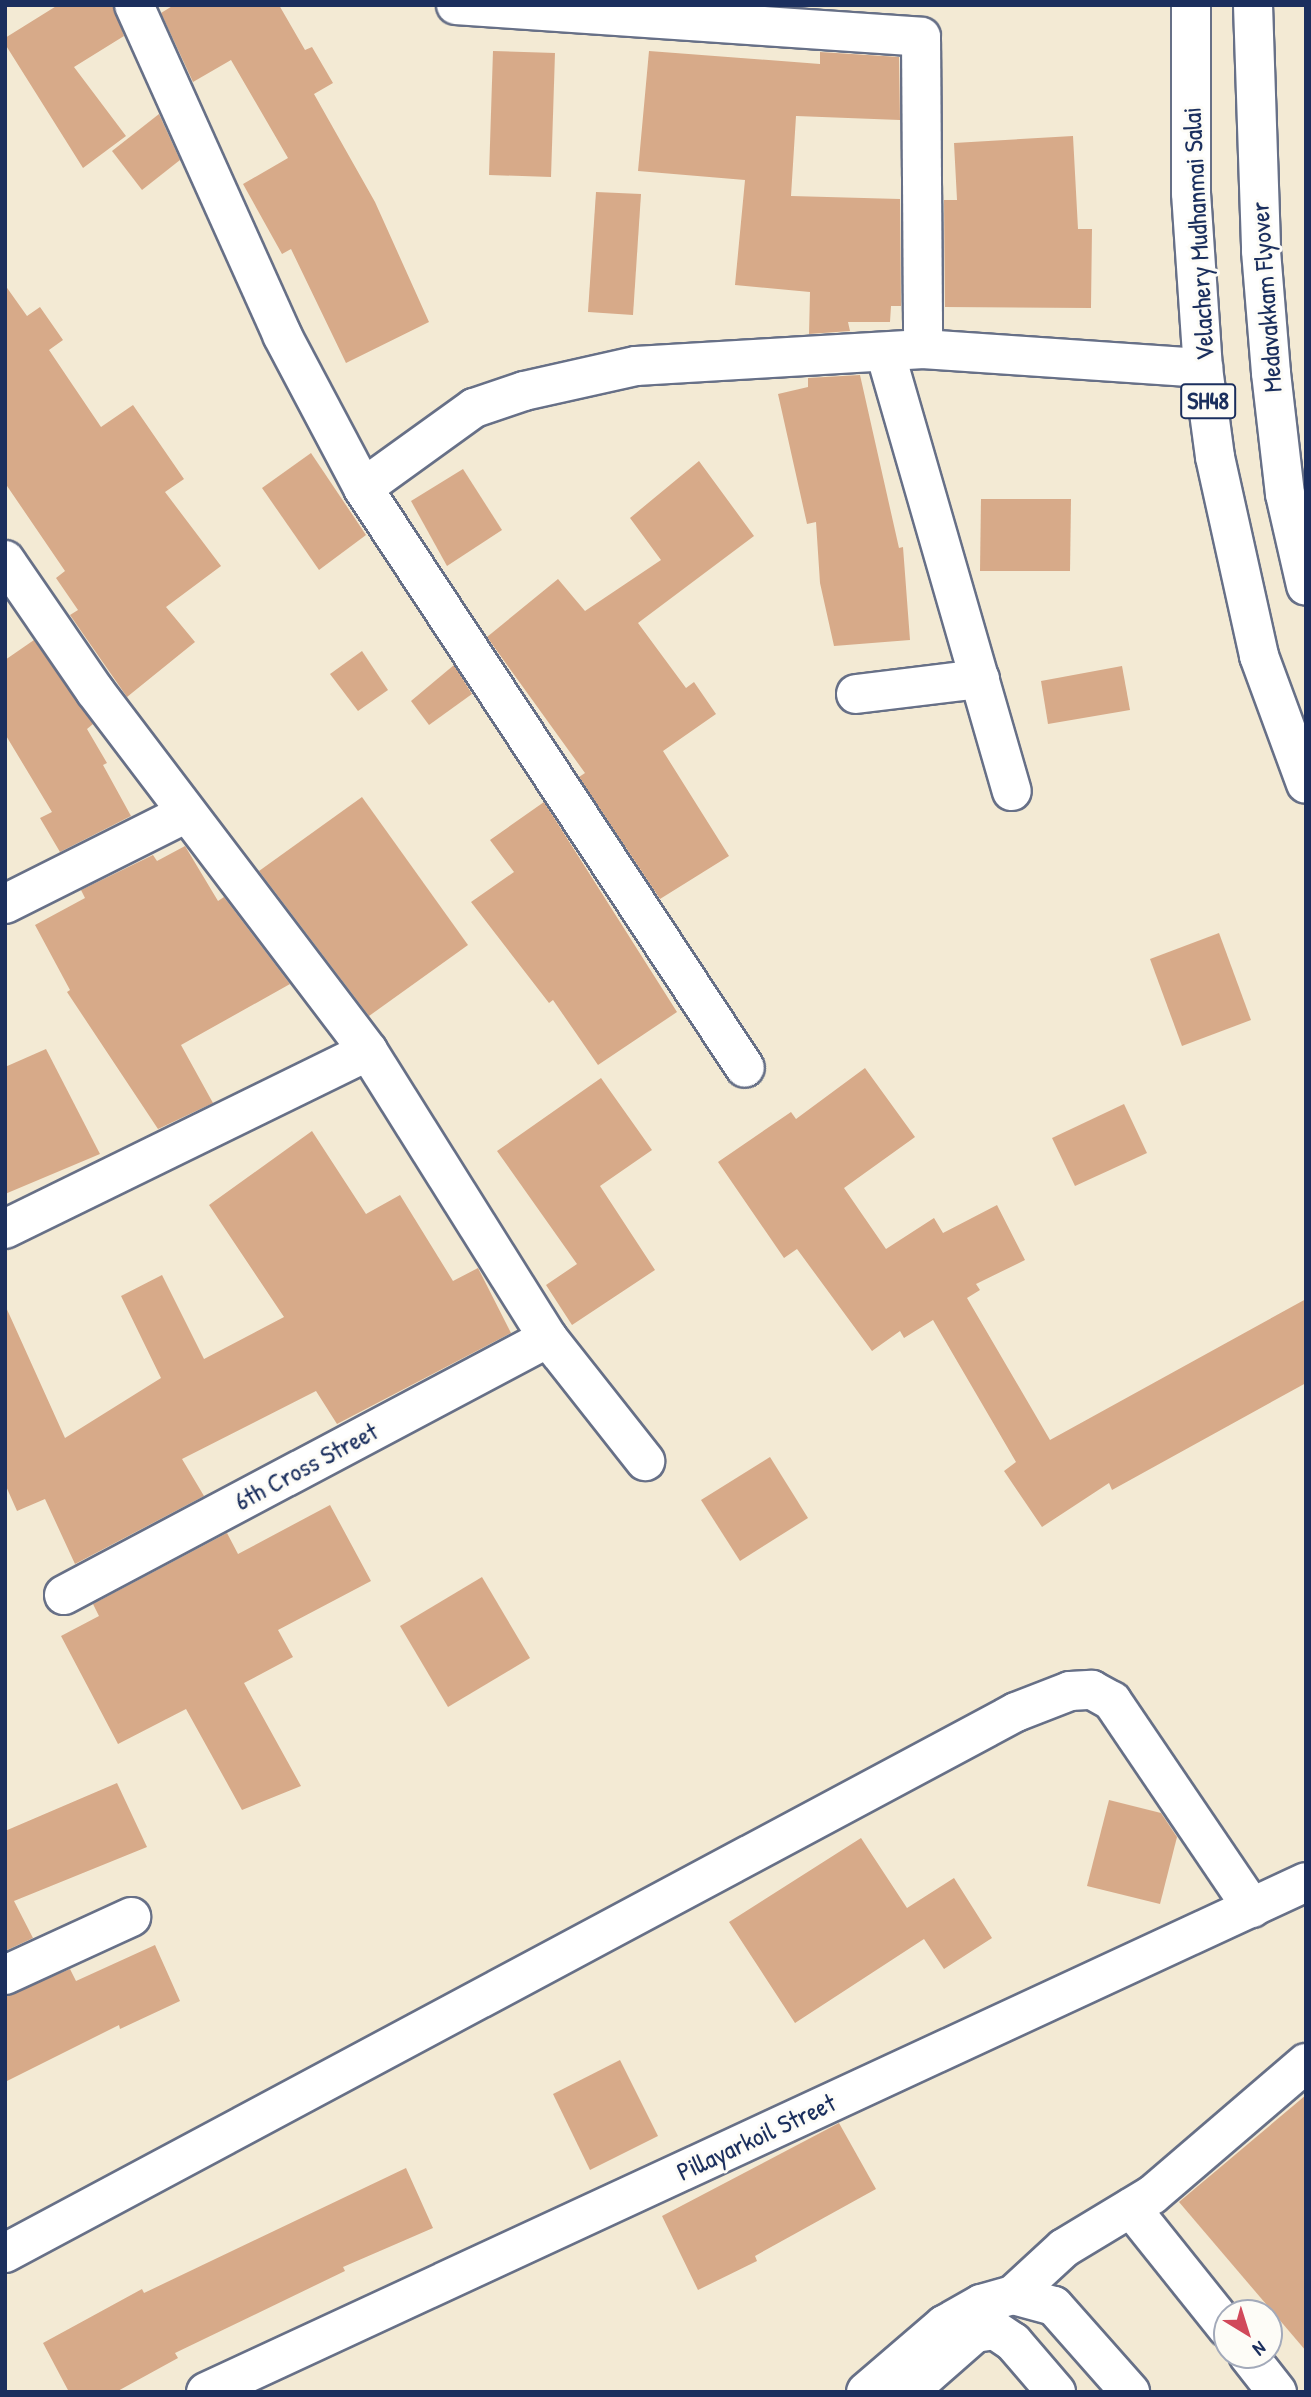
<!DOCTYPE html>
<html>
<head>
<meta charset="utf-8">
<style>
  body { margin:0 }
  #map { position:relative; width:1311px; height:2397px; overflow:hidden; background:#f3ead4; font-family:"Patrick Hand",sans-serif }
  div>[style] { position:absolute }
  .building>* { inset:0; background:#d7aa89 }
  .roads { filter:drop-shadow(2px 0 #677087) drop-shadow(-2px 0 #677087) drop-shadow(0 2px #677087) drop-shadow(0 -2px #677087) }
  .minor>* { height:38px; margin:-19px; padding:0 19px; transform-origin:19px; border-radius:19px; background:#fff }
  .major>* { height:38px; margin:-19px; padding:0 19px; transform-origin:19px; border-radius:19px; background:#fff }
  span { translate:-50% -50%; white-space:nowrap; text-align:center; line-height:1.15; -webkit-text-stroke:6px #fdfcf7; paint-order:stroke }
  .shield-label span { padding:2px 5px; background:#fdfcf7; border:2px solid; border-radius:5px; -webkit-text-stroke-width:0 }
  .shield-label { font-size:24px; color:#1b2f5e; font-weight:700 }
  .street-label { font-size:26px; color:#1b2f5e }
  .frame { position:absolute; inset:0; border:7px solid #1b2f5e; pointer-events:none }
  .north { position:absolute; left:1213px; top:2299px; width:70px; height:70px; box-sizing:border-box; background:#fdfcf7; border:2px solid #a3aaba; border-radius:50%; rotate:142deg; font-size:19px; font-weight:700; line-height:28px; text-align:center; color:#1b2f5e }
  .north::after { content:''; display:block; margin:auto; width:24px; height:32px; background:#d1495b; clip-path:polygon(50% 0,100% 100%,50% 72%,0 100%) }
</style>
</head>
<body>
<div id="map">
  <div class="building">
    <i style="clip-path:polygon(58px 5px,113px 5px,124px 36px,74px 67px,126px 136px,83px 168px,5px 44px,5px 38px)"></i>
    <i style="clip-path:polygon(174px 5px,279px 5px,305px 50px,312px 47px,333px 83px,314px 94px,375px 202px,429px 322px,346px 363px,291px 249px,282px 254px,243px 184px,288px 158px,231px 60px,193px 82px,161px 13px)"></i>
    <i style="clip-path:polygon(493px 51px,555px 53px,551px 177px,489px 175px)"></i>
    <i style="clip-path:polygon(649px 51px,820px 64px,820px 52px,899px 57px,900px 120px,796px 116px,791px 196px,900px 199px,901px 306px,891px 306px,890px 322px,848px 322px,850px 331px,809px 334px,810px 292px,735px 285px,745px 180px,638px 171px)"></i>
    <i style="clip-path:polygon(159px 114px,180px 160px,142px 190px,112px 151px)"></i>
    <i style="clip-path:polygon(1073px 136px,1078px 229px,1092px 229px,1091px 308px,945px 307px,944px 200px,957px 200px,954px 143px)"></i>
    <i style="clip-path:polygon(596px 192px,641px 194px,633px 315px,588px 312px)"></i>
    <i style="clip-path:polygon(5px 285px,27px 316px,40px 307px,63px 340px,49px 350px,101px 427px,133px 405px,184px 479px,165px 492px,221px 566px,166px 607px,195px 642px,127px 697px,70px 615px,78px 610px,56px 578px,65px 571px,5px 483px)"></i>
    <i style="clip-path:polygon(860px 375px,899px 548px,903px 547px,910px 640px,834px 646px,820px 583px,816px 522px,807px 524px,778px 394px,808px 387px,808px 378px)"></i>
    <i style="clip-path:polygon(311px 453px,366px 535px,319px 570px,262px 488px)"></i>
    <i style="clip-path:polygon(699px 461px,754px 536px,638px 623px,686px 688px,694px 682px,716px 714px,663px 751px,729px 856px,660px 899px,579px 777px,585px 773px,487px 637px,558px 579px,585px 611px,661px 560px,630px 518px)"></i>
    <i style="clip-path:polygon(463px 469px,502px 530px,447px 566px,411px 501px)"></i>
    <i style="clip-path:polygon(981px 499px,1071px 499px,1070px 571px,980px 571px)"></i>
    <i style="clip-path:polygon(34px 640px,93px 724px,87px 729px,107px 763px,103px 765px,131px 816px,60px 852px,40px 818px,52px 812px,5px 734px,5px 660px)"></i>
    <i style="clip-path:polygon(362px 651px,388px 690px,358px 711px,330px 674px)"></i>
    <i style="clip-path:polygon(454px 665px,472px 694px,429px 725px,411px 701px)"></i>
    <i style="clip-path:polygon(1122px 666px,1130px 710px,1048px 724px,1041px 681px)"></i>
    <i style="clip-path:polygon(362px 797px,468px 945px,369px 1016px,259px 871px)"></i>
    <i style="clip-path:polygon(544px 802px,677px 1012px,598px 1065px,553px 1000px,549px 1003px,471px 902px,514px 872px,490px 840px)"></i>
    <i style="clip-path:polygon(185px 846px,218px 901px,224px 897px,290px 984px,181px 1045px,213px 1103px,158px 1129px,67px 992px,70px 990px,35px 925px,85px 898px,81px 890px,153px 855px,157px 861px)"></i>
    <i style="clip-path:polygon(1219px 933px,1251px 1020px,1182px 1046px,1150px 959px)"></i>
    <i style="clip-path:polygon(46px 1049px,100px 1154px,5px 1194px,5px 1067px)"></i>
    <i style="clip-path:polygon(865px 1068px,915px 1137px,844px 1188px,886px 1249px,934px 1218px,943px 1233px,997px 1205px,1025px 1260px,976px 1284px,980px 1290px,967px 1298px,1050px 1440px,1306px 1299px,1306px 1383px,1112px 1490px,1109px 1483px,1042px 1527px,1004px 1471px,1016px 1462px,933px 1320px,904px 1338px,900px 1331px,872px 1351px,797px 1249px,784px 1258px,718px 1162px,791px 1112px,796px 1119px)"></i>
    <i style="clip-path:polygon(601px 1078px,652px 1150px,600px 1186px,655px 1270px,572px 1325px,546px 1285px,577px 1264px,497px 1151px)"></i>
    <i style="clip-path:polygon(1124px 1104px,1147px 1153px,1075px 1186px,1052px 1138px)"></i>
    <i style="clip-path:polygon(312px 1131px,366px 1214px,400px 1195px,453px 1281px,478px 1268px,511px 1333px,337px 1424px,316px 1391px,182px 1459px,204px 1496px,75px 1564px,45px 1499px,17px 1511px,5px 1484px,5px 1305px,65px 1438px,161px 1378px,121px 1296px,162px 1275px,204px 1359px,284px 1317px,209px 1205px)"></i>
    <i style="clip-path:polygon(770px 1457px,808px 1518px,740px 1561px,701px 1500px)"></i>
    <i style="clip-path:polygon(330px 1505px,371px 1581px,278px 1630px,293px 1657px,244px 1683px,301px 1786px,242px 1810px,186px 1709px,118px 1744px,61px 1636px,99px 1616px,93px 1604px,227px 1533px,238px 1554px)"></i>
    <i style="clip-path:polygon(482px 1577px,530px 1658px,448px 1707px,400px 1626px)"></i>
    <i style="clip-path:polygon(117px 1783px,147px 1847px,14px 1901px,33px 1938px,5px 1951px,5px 1831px)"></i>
    <i style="clip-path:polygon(1109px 1800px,1161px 1813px,1177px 1837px,1160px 1904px,1087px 1886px)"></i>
    <i style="clip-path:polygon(861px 1838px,907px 1908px,954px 1878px,992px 1938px,944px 1969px,924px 1939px,795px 2023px,729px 1922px)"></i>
    <i style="clip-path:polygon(155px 1945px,180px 2001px,120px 2029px,119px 2025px,5px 2082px,5px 1996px,70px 1969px,76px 1981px)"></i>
    <i style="clip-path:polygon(620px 2060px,658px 2136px,590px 2170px,553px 2094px)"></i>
    <i style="clip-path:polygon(1306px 2095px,1306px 2351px,1179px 2202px)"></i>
    <i style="clip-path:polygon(839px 2123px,876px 2189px,755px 2256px,757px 2261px,698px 2290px,662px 2216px)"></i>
    <i style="clip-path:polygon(406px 2168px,433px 2228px,343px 2267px,345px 2271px,175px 2353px,178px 2358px,116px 2392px,69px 2392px,43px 2343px,142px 2289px,144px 2293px)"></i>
  </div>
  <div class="roads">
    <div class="minor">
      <i style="left:134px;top:5px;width:362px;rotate:65.8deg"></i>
      <i style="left:282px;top:335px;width:173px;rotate:62.1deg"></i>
      <i style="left:363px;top:488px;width:694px;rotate:56.63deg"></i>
      <i style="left:456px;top:5px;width:466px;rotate:3.9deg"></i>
      <i style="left:921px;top:37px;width:312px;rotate:89.6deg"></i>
      <i style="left:923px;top:349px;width:281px;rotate:3.9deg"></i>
      <i style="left:885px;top:352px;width:457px;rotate:73.9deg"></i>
      <i style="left:363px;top:488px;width:137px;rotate:-35.8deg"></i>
      <i style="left:474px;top:408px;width:53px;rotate:-18.8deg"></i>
      <i style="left:524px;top:391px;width:115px;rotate:-12.6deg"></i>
      <i style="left:636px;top:366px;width:288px;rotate:-3.4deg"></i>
      <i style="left:5px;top:560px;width:159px;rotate:55.5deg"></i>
      <i style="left:95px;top:691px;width:452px;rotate:52.8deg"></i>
      <i style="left:368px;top:1051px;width:339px;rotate:57.9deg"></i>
      <i style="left:548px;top:1338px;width:157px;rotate:51.7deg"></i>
      <i style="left:856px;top:694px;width:125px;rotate:-6.9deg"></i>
      <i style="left:5px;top:904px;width:203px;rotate:-26.6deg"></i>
      <i style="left:5px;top:1229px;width:404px;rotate:-26.1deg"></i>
      <i style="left:64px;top:1595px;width:548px;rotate:-27.97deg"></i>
      <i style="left:5px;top:1975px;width:139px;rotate:-24.7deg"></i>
      <i style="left:1131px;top:2208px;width:154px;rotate:51.3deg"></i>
      <i style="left:5px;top:2253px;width:1147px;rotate:-28.15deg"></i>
      <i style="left:1016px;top:1712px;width:58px;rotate:-21.3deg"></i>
      <i style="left:1070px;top:1691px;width:22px;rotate:-3deg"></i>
      <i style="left:1092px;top:1690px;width:23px;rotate:29deg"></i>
      <i style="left:1112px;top:1701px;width:250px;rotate:55.9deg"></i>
      <i style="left:1013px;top:2295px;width:69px;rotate:-42.7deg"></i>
      <i style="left:1064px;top:2248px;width:103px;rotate:-31.1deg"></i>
      <i style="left:1152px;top:2195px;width:203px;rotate:-40.6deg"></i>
      <i style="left:1248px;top:2355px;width:47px;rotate:51.9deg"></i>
      <i style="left:206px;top:2392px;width:1212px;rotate:-24.87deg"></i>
      <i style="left:866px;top:2392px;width:103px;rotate:-40.7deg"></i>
      <i style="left:944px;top:2325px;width:43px;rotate:-29.6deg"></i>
      <i style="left:981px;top:2304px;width:33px;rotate:-16deg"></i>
      <i style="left:1013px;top:2295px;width:42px;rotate:15deg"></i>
      <i style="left:1054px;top:2306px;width:115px;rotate:48.5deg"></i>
      <i style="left:908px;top:2392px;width:89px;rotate:-41.4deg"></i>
      <i style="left:975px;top:2333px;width:20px;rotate:-9deg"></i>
      <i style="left:995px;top:2330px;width:22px;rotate:34deg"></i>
      <i style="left:1013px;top:2342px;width:66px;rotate:49.3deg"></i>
    </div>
    <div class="major">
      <i style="left:1191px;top:5px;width:188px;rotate:90deg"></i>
      <i style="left:1191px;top:193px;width:175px;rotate:86.1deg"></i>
      <i style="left:1203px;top:368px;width:90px;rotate:82.3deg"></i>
      <i style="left:1215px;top:457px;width:204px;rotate:77.5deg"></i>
      <i style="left:1259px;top:656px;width:136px;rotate:69.8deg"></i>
      <i style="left:1253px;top:5px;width:246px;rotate:88.1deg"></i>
      <i style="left:1261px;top:251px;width:122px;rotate:85.3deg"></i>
      <i style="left:1271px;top:373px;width:122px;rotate:83.4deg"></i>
      <i style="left:1285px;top:494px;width:94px;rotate:77.1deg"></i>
    </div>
  </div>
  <div class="shield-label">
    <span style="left:1208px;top:401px">SH48</span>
  </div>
  <div class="street-label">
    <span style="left:1198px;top:234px;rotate:-93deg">Velachery Mudhanmai Salai</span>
    <span style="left:1266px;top:297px;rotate:-94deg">Medavakkam Flyover</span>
    <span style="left:306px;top:1466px;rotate:-28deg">6th Cross Street</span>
    <span style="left:756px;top:2137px;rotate:-25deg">Pillayarkoil Street</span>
  </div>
  <div class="frame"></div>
  <div class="north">N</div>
</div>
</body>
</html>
